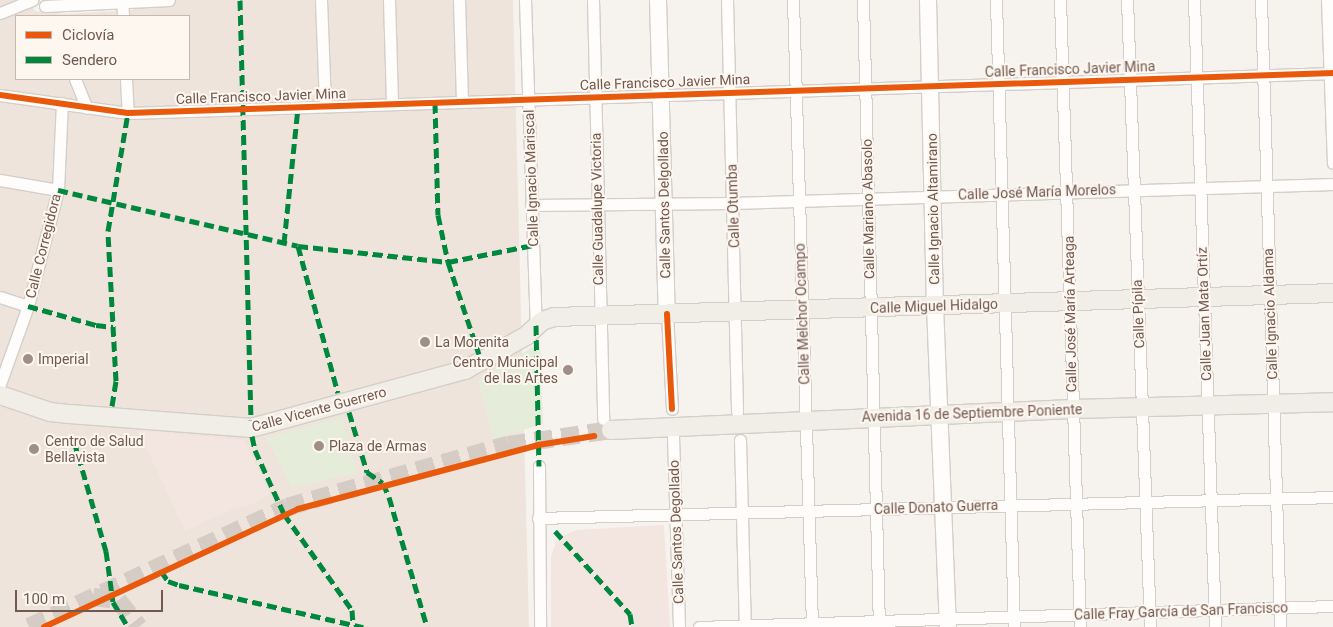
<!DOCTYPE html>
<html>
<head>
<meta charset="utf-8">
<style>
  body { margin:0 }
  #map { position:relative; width:1333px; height:627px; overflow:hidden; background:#f6f2ee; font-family:Roboto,sans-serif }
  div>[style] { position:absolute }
  .residential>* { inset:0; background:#eee4dc }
  .commercial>* { inset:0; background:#f3e5e0 }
  .green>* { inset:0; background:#e6ecda }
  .primary-tunnel>* { height:18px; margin-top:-9px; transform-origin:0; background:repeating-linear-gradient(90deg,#d5ccc6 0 18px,transparent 0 27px) }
  .roads { filter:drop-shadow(1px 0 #d4cec9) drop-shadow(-1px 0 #d4cec9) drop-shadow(0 1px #d4cec9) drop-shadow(0 -1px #d4cec9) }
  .street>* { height:11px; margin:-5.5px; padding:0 5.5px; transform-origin:5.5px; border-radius:5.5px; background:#fefdfc }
  .secondary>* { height:16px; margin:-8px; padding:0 8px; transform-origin:8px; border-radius:8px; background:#fefdfc }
  .primary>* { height:18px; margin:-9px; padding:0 9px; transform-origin:9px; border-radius:9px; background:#f1ede7 }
  .quiet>* { height:5px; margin-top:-2.5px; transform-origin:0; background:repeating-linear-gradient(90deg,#00873e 0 10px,transparent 0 15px) }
  .cycleway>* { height:6px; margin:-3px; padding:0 3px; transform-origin:3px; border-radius:3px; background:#e8590c }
  .dots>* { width:14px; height:14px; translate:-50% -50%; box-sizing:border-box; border:2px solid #fdf7f0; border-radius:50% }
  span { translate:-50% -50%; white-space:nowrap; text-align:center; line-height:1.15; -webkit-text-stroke:4px #fdf7f0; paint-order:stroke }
  .street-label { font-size:14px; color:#725950 }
  .poi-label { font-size:14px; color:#725950 }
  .left { translate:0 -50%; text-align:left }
  .right { translate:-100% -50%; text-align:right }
  .legend { position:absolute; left:15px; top:15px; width:175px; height:65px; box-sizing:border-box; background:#fdf7f0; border:1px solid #c5b8b0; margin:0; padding:6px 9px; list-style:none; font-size:15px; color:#725950 }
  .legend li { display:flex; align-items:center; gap:10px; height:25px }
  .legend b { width:25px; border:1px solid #c5b8b0 }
  .scale { position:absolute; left:15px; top:590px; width:148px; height:22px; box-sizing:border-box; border:2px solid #725950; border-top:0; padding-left:6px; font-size:15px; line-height:18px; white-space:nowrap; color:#725950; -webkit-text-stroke:4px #fdf7f0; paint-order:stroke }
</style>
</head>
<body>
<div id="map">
  <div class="residential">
    <i style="clip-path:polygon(evenodd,0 0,29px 0,35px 11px,64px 14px,133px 10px,132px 0,513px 0,529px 627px,0 627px,0 0,16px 16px,189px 16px,189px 79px,16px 79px,16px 16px)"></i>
  </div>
  <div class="commercial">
    <i style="clip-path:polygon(138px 430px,244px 440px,270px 494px,256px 503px,233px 509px,185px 531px)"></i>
    <i style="clip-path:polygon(664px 525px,670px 627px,551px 627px,551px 557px,557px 539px,576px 530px)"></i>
  </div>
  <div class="green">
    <i style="clip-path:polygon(540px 342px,543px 424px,494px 439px,478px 381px)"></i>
    <i style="clip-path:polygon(342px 417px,357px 473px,292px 487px,266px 438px)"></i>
  </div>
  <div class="primary-tunnel">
    <i style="left:93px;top:597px;width:25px;rotate:7deg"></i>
    <i style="left:118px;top:600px;width:34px;rotate:52deg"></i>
    <i style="left:29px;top:627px;width:285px;rotate:-24.9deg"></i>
    <i style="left:287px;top:507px;width:230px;rotate:-15.7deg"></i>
    <i style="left:508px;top:445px;width:104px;rotate:-8.3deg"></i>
  </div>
  <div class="roads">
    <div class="street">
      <i style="left:122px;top:0;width:16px;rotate:86deg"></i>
      <i style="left:321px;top:0;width:106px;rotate:87.8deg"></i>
      <i style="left:389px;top:0;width:103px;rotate:88.3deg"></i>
      <i style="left:459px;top:0;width:102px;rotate:88.3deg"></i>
      <i style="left:525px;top:0;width:325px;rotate:88.1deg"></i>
      <i style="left:593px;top:0;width:419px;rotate:88.6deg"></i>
      <i style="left:727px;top:0;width:412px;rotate:88.6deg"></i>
      <i style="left:793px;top:0;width:627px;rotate:88.26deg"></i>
      <i style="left:863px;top:0;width:627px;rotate:88.54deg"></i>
      <i style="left:996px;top:0;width:627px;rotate:88.36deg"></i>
      <i style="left:1060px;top:0;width:627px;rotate:88.17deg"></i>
      <i style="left:1127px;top:0;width:627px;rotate:87.9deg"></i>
      <i style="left:1194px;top:0;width:627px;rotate:88.08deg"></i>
      <i style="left:1261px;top:0;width:627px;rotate:88.26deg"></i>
      <i style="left:1327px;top:0;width:163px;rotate:87.9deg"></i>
      <i style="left:45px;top:6px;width:124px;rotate:-2.8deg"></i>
      <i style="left:0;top:13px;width:35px;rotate:-22deg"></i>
      <i style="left:75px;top:79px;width:31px;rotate:68deg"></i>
      <i style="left:126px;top:79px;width:34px;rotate:87deg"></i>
      <i style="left:0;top:95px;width:129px;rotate:8deg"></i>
      <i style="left:128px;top:113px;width:1206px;rotate:-1.9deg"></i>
      <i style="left:0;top:180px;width:59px;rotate:9.8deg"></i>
      <i style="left:531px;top:205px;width:202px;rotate:-0.6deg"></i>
      <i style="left:733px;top:203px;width:600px;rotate:-1.81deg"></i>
      <i style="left:0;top:297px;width:29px;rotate:18deg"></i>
      <i style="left:667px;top:314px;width:95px;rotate:87deg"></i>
      <i style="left:0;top:384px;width:83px;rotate:-70.3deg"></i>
      <i style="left:28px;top:306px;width:120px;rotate:-75.5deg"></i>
      <i style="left:58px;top:190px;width:87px;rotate:-87.4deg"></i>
      <i style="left:673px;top:436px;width:191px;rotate:88.2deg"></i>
      <i style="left:740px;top:440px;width:187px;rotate:88.5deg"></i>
      <i style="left:539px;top:466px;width:161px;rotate:89.6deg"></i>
      <i style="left:538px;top:518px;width:795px;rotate:-1.51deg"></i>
      <i style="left:699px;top:627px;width:634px;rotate:-1.9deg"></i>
    </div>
    <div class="secondary">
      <i style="left:658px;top:0;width:314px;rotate:88.4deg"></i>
      <i style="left:928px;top:0;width:306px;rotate:88.7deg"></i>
      <i style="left:935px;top:306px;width:321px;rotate:87.7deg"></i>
    </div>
    <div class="primary">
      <i style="left:0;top:395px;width:53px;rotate:18.8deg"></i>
      <i style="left:50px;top:412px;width:20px;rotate:6deg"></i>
      <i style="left:70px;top:414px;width:182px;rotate:4.4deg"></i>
      <i style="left:251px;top:428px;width:222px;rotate:-15.2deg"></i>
      <i style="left:465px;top:370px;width:70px;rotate:-29.1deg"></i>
      <i style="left:526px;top:336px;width:22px;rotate:-43deg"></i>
      <i style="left:542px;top:321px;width:13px;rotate:-18deg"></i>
      <i style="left:554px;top:317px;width:779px;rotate:-1.76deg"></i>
      <i style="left:611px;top:430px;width:461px;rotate:-2.6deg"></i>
      <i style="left:1072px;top:409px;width:261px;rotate:-1.5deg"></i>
    </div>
  </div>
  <div class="quiet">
    <i style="left:240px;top:0;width:420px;rotate:88.5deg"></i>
    <i style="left:435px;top:103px;width:112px;rotate:88.5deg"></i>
    <i style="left:438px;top:215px;width:48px;rotate:78deg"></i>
    <i style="left:448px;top:262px;width:97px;rotate:71.4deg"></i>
    <i style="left:58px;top:190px;width:246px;rotate:13.1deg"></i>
    <i style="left:298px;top:246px;width:151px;rotate:6.1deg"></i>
    <i style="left:448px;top:262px;width:87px;rotate:-11.3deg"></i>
    <i style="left:284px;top:243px;width:137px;rotate:-84.1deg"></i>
    <i style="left:298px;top:246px;width:152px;rotate:74.8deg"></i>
    <i style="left:28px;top:306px;width:71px;rotate:15.6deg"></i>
    <i style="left:96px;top:325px;width:17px;rotate:7deg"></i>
    <i style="left:536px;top:325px;width:141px;rotate:88.8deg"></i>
    <i style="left:112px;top:406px;width:25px;rotate:-81deg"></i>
    <i style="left:116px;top:381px;width:150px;rotate:-93.1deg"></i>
    <i style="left:108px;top:231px;width:120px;rotate:-80.4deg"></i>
    <i style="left:349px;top:412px;width:63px;rotate:73.3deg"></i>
    <i style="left:367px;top:472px;width:19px;rotate:35deg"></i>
    <i style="left:383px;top:483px;width:15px;rotate:67deg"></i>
    <i style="left:389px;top:497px;width:135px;rotate:73.7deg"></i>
    <i style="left:252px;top:436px;width:14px;rotate:78deg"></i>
    <i style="left:255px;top:450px;width:70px;rotate:65.6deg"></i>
    <i style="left:284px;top:514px;width:118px;rotate:54.7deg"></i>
    <i style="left:352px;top:610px;width:15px;rotate:86deg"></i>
    <i style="left:74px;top:441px;width:115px;rotate:73.8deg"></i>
    <i style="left:106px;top:551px;width:51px;rotate:82.2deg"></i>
    <i style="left:113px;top:602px;width:29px;rotate:59deg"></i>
    <i style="left:555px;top:531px;width:112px;rotate:47.9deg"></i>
    <i style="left:630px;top:614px;width:13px;rotate:81deg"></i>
    <i style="left:161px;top:571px;width:12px;rotate:55deg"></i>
    <i style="left:168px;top:581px;width:12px;rotate:20deg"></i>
    <i style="left:179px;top:585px;width:189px;rotate:12.9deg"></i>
  </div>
  <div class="cycleway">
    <i style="left:0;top:95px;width:129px;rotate:8deg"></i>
    <i style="left:128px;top:113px;width:1206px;rotate:-1.9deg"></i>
    <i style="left:667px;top:314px;width:95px;rotate:87deg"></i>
    <i style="left:44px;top:627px;width:280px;rotate:-24.9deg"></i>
    <i style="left:298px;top:509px;width:248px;rotate:-14.9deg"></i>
    <i style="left:538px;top:445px;width:57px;rotate:-9.1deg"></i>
  </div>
  <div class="dots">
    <i style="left:425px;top:342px;background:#a08f87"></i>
    <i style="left:28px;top:359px;background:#a08f87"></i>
    <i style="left:568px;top:370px;background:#a08f87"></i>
    <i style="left:319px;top:446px;background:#a08f87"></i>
    <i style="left:34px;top:449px;background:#a08f87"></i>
  </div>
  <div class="street-label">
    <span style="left:1070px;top:69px;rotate:-2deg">Calle Francisco Javier Mina</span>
    <span style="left:665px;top:82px;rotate:-2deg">Calle Francisco Javier Mina</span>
    <span style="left:261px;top:96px;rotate:-2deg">Calle Francisco Javier Mina</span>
    <span style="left:531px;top:178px;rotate:-92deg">Calle Ignacio Mariscal</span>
    <span style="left:1037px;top:192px;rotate:-2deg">Calle José María Morelos</span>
    <span style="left:664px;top:205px;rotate:-91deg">Calle Santos Delgollado</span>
    <span style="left:733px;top:206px;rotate:-92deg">Calle Otumba</span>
    <span style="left:597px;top:209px;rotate:-91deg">Calle Guadalupe Victoria</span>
    <span style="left:868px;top:209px;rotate:-91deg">Calle Mariano Abasolo</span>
    <span style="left:933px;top:209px;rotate:-91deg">Calle Ignacio Altamirano</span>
    <span style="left:43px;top:246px;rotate:-76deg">Calle Corregidora</span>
    <span style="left:934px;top:306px;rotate:-2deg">Calle Miguel Hidalgo</span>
    <span style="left:802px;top:314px;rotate:-92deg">Calle Melchor Ocampo</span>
    <span style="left:1070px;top:314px;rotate:-91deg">Calle José María Arteaga</span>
    <span style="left:1138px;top:314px;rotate:-92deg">Calle Pípila</span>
    <span style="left:1204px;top:314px;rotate:-92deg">Calle Juan Mata Ortíz</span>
    <span style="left:1270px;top:314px;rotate:-92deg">Calle Ignacio Aldama</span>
    <span style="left:319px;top:409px;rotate:-15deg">Calle Vicente Guerrero</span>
    <span style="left:972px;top:413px;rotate:-2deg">Avenida 16 de Septiembre Poniente</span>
    <span style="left:936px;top:507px;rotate:-2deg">Calle Donato Guerra</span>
    <span style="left:676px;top:532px;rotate:-92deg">Calle Santos Degollado</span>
    <span style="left:1181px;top:611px;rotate:-2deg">Calle Fray García de San Francisco</span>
  </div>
  <div class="poi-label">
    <span class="left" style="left:435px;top:342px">La Morenita</span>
    <span class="left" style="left:38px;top:359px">Imperial</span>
    <span class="right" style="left:558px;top:370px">Centro Municipal<br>de las Artes</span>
    <span class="left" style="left:45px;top:449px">Centro de Salud<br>Bellavista</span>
    <span class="left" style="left:329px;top:446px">Plaza de Armas</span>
  </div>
  <ul class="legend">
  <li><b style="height:6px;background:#e8590c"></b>Ciclovía</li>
  <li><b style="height:6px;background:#00873e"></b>Sendero</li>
  </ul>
  <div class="scale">100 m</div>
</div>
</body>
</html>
